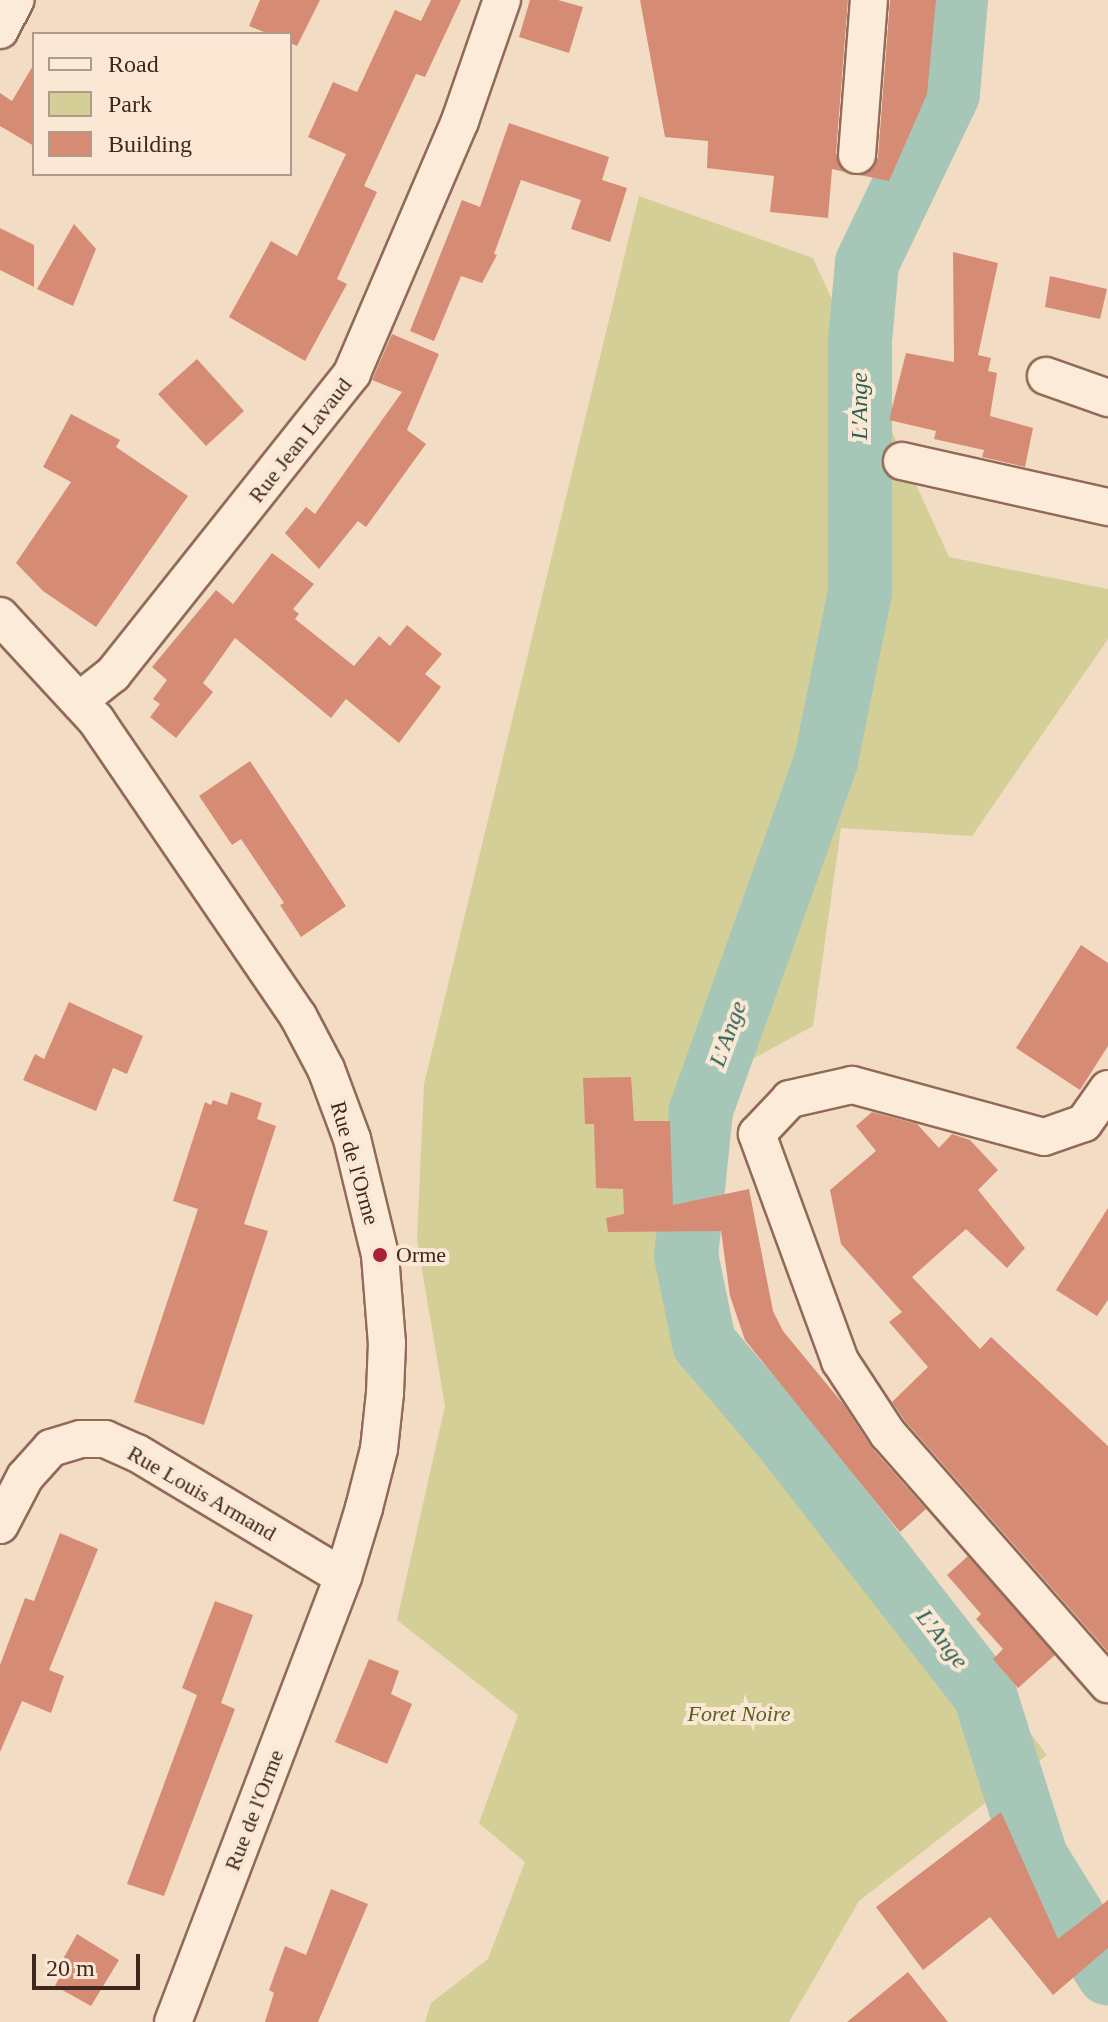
<!DOCTYPE html>
<html>
<head>
<meta charset="utf-8">
<style>
  body { margin:0 }
  #map { position:relative; width:1108px; height:2022px; overflow:hidden; background:#f3dcc4; font-family:"Times New Roman",serif }
  div>[style] { position:absolute }
  .green>* { inset:0; background:#d3cf96 }
  .river>* { height:64px; margin:-32px; padding:0 32px; transform-origin:32px; border-radius:32px; background:#a6c6b7 }
  .building>* { inset:0; background:#d68b75 }
  .roads { filter:drop-shadow(2px 0 #916b57) drop-shadow(-2px 0 #916b57) drop-shadow(0 2px #916b57) drop-shadow(0 -2px #916b57) }
  .street>* { height:36px; margin:-18px; padding:0 18px; transform-origin:18px; border-radius:18px; background:#fdebd9 }
  .dots>* { width:22px; height:22px; translate:-50% -50%; box-sizing:border-box; border:4px solid #fae8d5; border-radius:50% }
  span { translate:-50% -50%; white-space:nowrap; text-align:center; line-height:1.15; -webkit-text-stroke:8px #fae8d5; paint-order:stroke }
  .street-label { font-size:22px; color:#3f271d }
  .poi-label { font-size:22px; color:#3f271d }
  .left { translate:0 -50%; text-align:left }
  .park-label { font-size:22px; color:#5a5e21; font-style:italic }
  .water-label { font-size:24px; color:#2b6153; font-style:italic }
  .legend { position:absolute; left:32px; top:32px; width:260px; height:144px; box-sizing:border-box; background:#fae8d5; border:2px solid #af9b8b; margin:0; padding:10px 14px; list-style:none; font-size:24px; color:#3f271d }
  .legend li { display:flex; align-items:center; gap:16px; height:40px }
  .legend b { width:40px; border:2px solid #af9b8b }
  .scale { position:absolute; left:32px; top:1954px; width:108px; height:36px; box-sizing:border-box; border:4px solid #3f271d; border-top:0; padding-left:10px; font-size:24px; line-height:28px; white-space:nowrap; color:#3f271d; -webkit-text-stroke:6px #fae8d5; paint-order:stroke }
</style>
</head>
<body>
<div id="map">
  <div class="green">
    <i style="clip-path:polygon(639px 196px,813px 258px,949px 557px,1108px 589px,1108px 639px,972px 836px,841px 828px,813px 1026px,743px 1064px,700px 1224px,733px 1346px,1047px 1755px,859px 1901px,789px 2022px,425px 2022px,431px 2003px,488px 1959px,525px 1862px,479px 1823px,518px 1715px,397px 1620px,445px 1406px,417px 1240px,424px 1084px)"></i>
  </div>
  <div class="river">
    <i style="left:956px;top:0;width:94px;rotate:94.9deg"></i>
    <i style="left:948px;top:94px;width:187px;rotate:115.6deg"></i>
    <i style="left:867px;top:263px;width:79px;rotate:95.1deg"></i>
    <i style="left:860px;top:342px;width:250px;rotate:90deg"></i>
    <i style="left:860px;top:592px;width:172px;rotate:101.4deg"></i>
    <i style="left:826px;top:761px;width:372px;rotate:109.7deg"></i>
    <i style="left:701px;top:1111px;width:145px;rotate:95.9deg"></i>
    <i style="left:686px;top:1255px;width:90px;rotate:78.4deg"></i>
    <i style="left:704px;top:1343px;width:131px;rotate:49.6deg"></i>
    <i style="left:789px;top:1443px;width:319px;rotate:52.1deg"></i>
    <i style="left:985px;top:1695px;width:170px;rotate:72.5deg"></i>
    <i style="left:1036px;top:1857px;width:137px;rotate:58.2deg"></i>
  </div>
  <div class="building">
    <i style="clip-path:polygon(260px 0,320px 0,297px 46px,290px 43px,290px 34px,269px 34px,249px 26px)"></i>
    <i style="clip-path:polygon(431px 0,461px 0,425px 77px,416px 74px,364px 186px,377px 192px,337px 279px,347px 284px,305px 361px,229px 317px,271px 241px,297px 256px,346px 154px,308px 137px,333px 82px,357px 92px,395px 10px,421px 21px)"></i>
    <i style="clip-path:polygon(530px 0,558px 0,583px 7px,569px 53px,519px 37px)"></i>
    <i style="clip-path:polygon(640px 0,848px 0,836px 153px,845px 172px,832px 169px,828px 218px,770px 212px,774px 176px,707px 168px,708px 141px,665px 137px)"></i>
    <i style="clip-path:polygon(890px 0,936px 0,927px 94px,889px 181px,860px 175px,874px 167px,878px 157px)"></i>
    <i style="clip-path:polygon(34px 64px,34px 146px,0 126px,0 93px,12px 101px)"></i>
    <i style="clip-path:polygon(509px 123px,609px 157px,602px 180px,627px 188px,610px 242px,571px 229px,581px 200px,521px 180px,494px 254px,497px 255px,482px 283px,461px 276px,434px 341px,410px 331px,462px 200px,480px 207px)"></i>
    <i style="clip-path:polygon(74px 224px,96px 249px,73px 306px,37px 289px)"></i>
    <i style="clip-path:polygon(0 228px,34px 245px,34px 287px,0 270px)"></i>
    <i style="clip-path:polygon(953px 252px,998px 263px,978px 355px,991px 358px,988px 371px,997px 373px,990px 416px,1033px 428px,1025px 467px,982px 457px,984px 450px,934px 439px,936px 431px,889px 420px,906px 353px,954px 362px)"></i>
    <i style="clip-path:polygon(1050px 276px,1107px 289px,1100px 319px,1045px 307px)"></i>
    <i style="clip-path:polygon(392px 334px,439px 354px,407px 430px,426px 444px,366px 527px,358px 521px,319px 569px,285px 533px,306px 507px,315px 514px,402px 392px,372px 380px)"></i>
    <i style="clip-path:polygon(197px 359px,244px 411px,206px 446px,158px 394px)"></i>
    <i style="clip-path:polygon(71px 414px,120px 440px,116px 447px,188px 496px,96px 627px,43px 591px,16px 563px,71px 482px,43px 467px)"></i>
    <i style="clip-path:polygon(272px 553px,314px 584px,293px 609px,299px 614px,295px 619px,354px 666px,379px 636px,390px 646px,407px 625px,442px 654px,425px 674px,441px 687px,399px 743px,346px 699px,331px 718px,235px 638px,203px 683px,213px 692px,176px 738px,150px 717px,160px 704px,153px 699px,167px 680px,152px 667px,216px 590px,233px 604px)"></i>
    <i style="clip-path:polygon(250px 761px,346px 906px,301px 937px,280px 905px,284px 903px,241px 839px,232px 845px,199px 796px)"></i>
    <i style="clip-path:polygon(1081px 945px,1108px 963px,1108px 1046px,1080px 1090px,1016px 1048px)"></i>
    <i style="clip-path:polygon(69px 1002px,143px 1036px,127px 1074px,113px 1068px,96px 1111px,23px 1080px,35px 1054px,44px 1059px)"></i>
    <i style="clip-path:polygon(631px 1077px,634px 1121px,670px 1121px,673px 1205px,749px 1189px,773px 1311px,783px 1331px,844px 1405px,872px 1448px,926px 1509px,900px 1532px,745px 1340px,730px 1296px,721px 1231px,608px 1232px,606px 1218px,624px 1214px,623px 1189px,596px 1188px,594px 1124px,585px 1124px,583px 1078px)"></i>
    <i style="clip-path:polygon(231px 1092px,262px 1103px,257px 1119px,276px 1126px,244px 1224px,268px 1231px,204px 1425px,134px 1402px,198px 1209px,173px 1201px,205px 1102px,211px 1105px,213px 1100px,227px 1105px)"></i>
    <i style="clip-path:polygon(872px 1112px,917px 1124px,939px 1148px,952px 1134px,970px 1140px,998px 1170px,978px 1190px,1025px 1248px,1007px 1268px,966px 1229px,912px 1277px,980px 1349px,991px 1337px,1108px 1446px,1108px 1652px,905px 1421px,892px 1402px,928px 1367px,889px 1322px,902px 1312px,841px 1244px,830px 1190px,876px 1151px,856px 1126px)"></i>
    <i style="clip-path:polygon(1108px 1208px,1108px 1300px,1097px 1316px,1056px 1290px)"></i>
    <i style="clip-path:polygon(60px 1533px,98px 1549px,49px 1670px,64px 1676px,51px 1713px,22px 1701px,0 1752px,0 1665px,25px 1598px,34px 1601px)"></i>
    <i style="clip-path:polygon(968px 1556px,1055px 1655px,1018px 1688px,993px 1659px,1003px 1649px,976px 1619px,981px 1614px,947px 1575px)"></i>
    <i style="clip-path:polygon(215px 1601px,253px 1615px,221px 1703px,235px 1709px,164px 1896px,127px 1884px,197px 1695px,182px 1688px)"></i>
    <i style="clip-path:polygon(369px 1659px,399px 1671px,391px 1694px,412px 1704px,387px 1764px,335px 1742px)"></i>
    <i style="clip-path:polygon(1001px 1812px,1058px 1939px,1108px 1900px,1108px 1948px,1053px 1995px,990px 1917px,923px 1970px,876px 1907px)"></i>
    <i style="clip-path:polygon(331px 1889px,368px 1904px,318px 2022px,265px 2022px,274px 1993px,269px 1990px,285px 1946px,306px 1955px)"></i>
    <i style="clip-path:polygon(77px 1934px,119px 1960px,91px 2006px,55px 1986px,67px 1962px,63px 1959px)"></i>
    <i style="clip-path:polygon(908px 1972px,948px 2022px,847px 2022px)"></i>
  </div>
  <div class="roads">
    <div class="street">
      <i style="left:0;top:30px;width:34px;rotate:-63deg"></i>
      <i style="left:857px;top:155px;width:155px;rotate:-85.6deg"></i>
      <i style="left:1046px;top:376px;width:66px;rotate:19.5deg"></i>
      <i style="left:902px;top:461px;width:211px;rotate:12.6deg"></i>
      <i style="left:0;top:616px;width:142px;rotate:47.3deg"></i>
      <i style="left:96px;top:720px;width:358px;rotate:55.7deg"></i>
      <i style="left:298px;top:1016px;width:60px;rotate:62.2deg"></i>
      <i style="left:326px;top:1069px;width:75px;rotate:69.6deg"></i>
      <i style="left:352px;top:1139px;width:119px;rotate:76.4deg"></i>
      <i style="left:380px;top:1255px;width:88px;rotate:85.5deg"></i>
      <i style="left:387px;top:1343px;width:50px;rotate:92.3deg"></i>
      <i style="left:385px;top:1393px;width:56px;rotate:96.1deg"></i>
      <i style="left:379px;top:1449px;width:61px;rotate:104.3deg"></i>
      <i style="left:364px;top:1508px;width:72px;rotate:106.9deg"></i>
      <i style="left:343px;top:1577px;width:476px;rotate:110.9deg"></i>
      <i style="left:79px;top:701px;width:43px;rotate:-38.5deg"></i>
      <i style="left:113px;top:674px;width:384px;rotate:-51.5deg"></i>
      <i style="left:352px;top:373px;width:274px;rotate:-66.8deg"></i>
      <i style="left:460px;top:121px;width:128px;rotate:-70.9deg"></i>
      <i style="left:1108px;top:1089px;width:42px;rotate:125.2deg"></i>
      <i style="left:1084px;top:1123px;width:42px;rotate:160.7deg"></i>
      <i style="left:1044px;top:1137px;width:199px;rotate:-164.8deg"></i>
      <i style="left:852px;top:1085px;width:64px;rotate:167.3deg"></i>
      <i style="left:790px;top:1099px;width:48px;rotate:133.3deg"></i>
      <i style="left:757px;top:1134px;width:242px;rotate:69.9deg"></i>
      <i style="left:840px;top:1361px;width:87px;rotate:56.7deg"></i>
      <i style="left:888px;top:1434px;width:333px;rotate:48.7deg"></i>
      <i style="left:0;top:1525px;width:54px;rotate:-62.5deg"></i>
      <i style="left:25px;top:1477px;width:39px;rotate:-48deg"></i>
      <i style="left:51px;top:1448px;width:31px;rotate:-17deg"></i>
      <i style="left:81px;top:1439px;width:24px"></i>
      <i style="left:105px;top:1439px;width:35px;rotate:24deg"></i>
      <i style="left:137px;top:1453px;width:240px;rotate:31deg"></i>
    </div>
  </div>
  <div class="dots">
    <i style="left:380px;top:1255px;background:#a8203a"></i>
  </div>
  <div class="street-label">
    <span style="left:300px;top:440px;rotate:-52deg">Rue Jean Lavaud</span>
    <span style="left:355px;top:1163px;rotate:74deg">Rue de l'Orme</span>
    <span style="left:202px;top:1493px;rotate:30deg">Rue Louis Armand</span>
    <span style="left:254px;top:1810px;rotate:-69deg">Rue de l'Orme</span>
  </div>
  <div class="poi-label">
    <span class="left" style="left:396px;top:1255px">Orme</span>
  </div>
  <div class="park-label">
    <span style="left:739px;top:1714px">Foret Noire</span>
  </div>
  <div class="water-label">
    <span style="left:860px;top:406px;rotate:-90deg">L'Ange</span>
    <span style="left:728px;top:1034px;rotate:-70deg">L'Ange</span>
    <span style="left:942px;top:1639px;rotate:52deg">L'Ange</span>
  </div>
  <ul class="legend">
  <li><b style="height:10px;background:#fdebd9"></b>Road</li>
  <li><b style="height:22px;background:#d3cf96"></b>Park</li>
  <li><b style="height:22px;background:#d68b75"></b>Building</li>
  </ul>
  <div class="scale">20 m</div>
</div>
</body>
</html>
